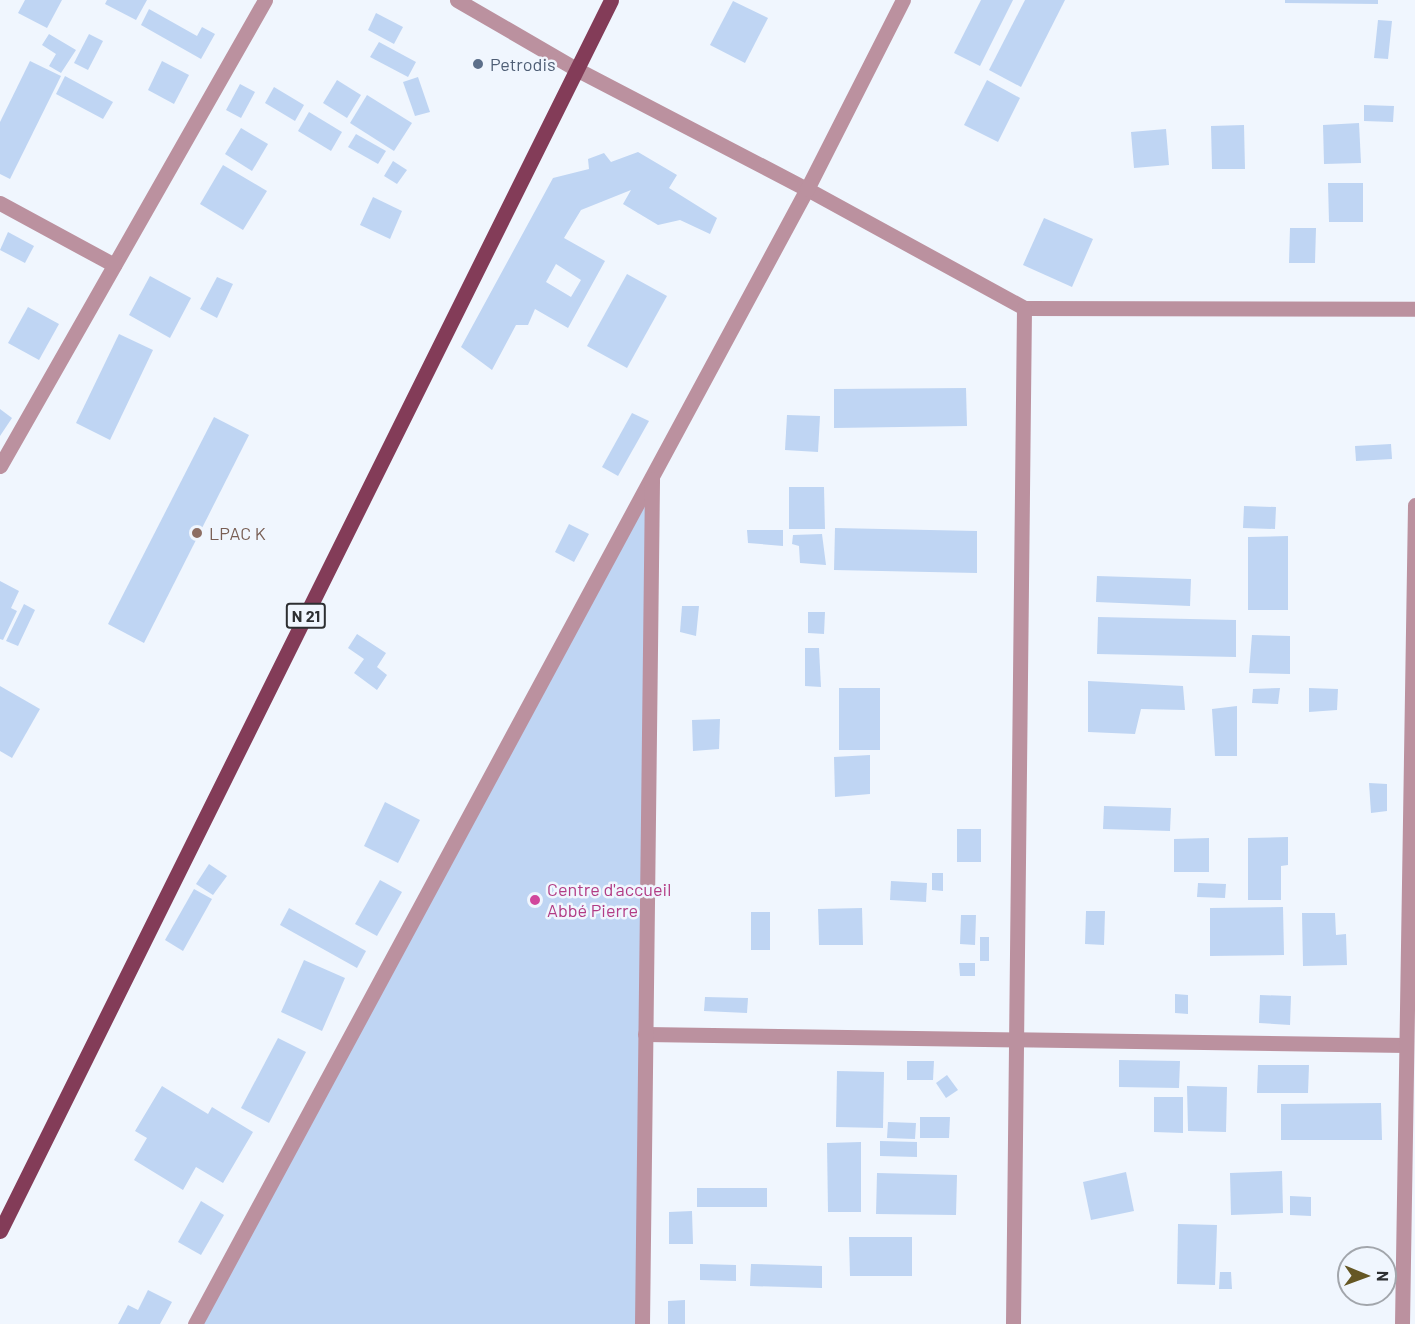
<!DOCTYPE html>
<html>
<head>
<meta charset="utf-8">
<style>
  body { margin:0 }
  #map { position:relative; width:1415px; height:1324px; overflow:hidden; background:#f0f6fe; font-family:Barlow,sans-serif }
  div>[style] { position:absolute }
  .building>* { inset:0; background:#bfd5f3 }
  .minor>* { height:15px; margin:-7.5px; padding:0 7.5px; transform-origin:7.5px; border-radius:7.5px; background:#bb919f }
  .major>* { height:15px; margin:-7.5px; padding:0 7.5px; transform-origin:7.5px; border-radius:7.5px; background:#833c58 }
  .dots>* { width:16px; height:16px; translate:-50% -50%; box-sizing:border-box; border:3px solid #f0f6fe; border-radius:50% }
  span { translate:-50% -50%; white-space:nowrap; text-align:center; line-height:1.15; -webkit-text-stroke:5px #f0f6fe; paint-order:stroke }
  .shield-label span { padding:2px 4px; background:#f0f6fe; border:2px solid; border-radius:4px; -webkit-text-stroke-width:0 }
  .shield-label { font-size:16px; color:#2d2f32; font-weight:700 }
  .service-label { font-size:18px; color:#4e5e75 }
  .left { translate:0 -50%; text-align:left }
  .education-label { font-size:18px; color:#785e54 }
  .hotel-label { font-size:18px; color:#b23c85 }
  .north { position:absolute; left:1337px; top:1246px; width:60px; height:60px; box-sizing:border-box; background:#f0f6fe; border:2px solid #a2a6ac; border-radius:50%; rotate:91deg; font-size:16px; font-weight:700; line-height:24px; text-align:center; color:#2d2f32 }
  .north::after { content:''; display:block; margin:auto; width:21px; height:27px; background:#655724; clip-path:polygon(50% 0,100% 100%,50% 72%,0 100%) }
</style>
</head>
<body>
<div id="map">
  <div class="building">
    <i style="clip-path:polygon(25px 0,62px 0,47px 28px,18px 13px)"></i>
    <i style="clip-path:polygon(107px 0,147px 0,136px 20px,105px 4px)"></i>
    <i style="clip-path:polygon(981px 0,1013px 0,980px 66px,954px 53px)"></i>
    <i style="clip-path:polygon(1025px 0,1065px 0,1021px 87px,989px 70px)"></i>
    <i style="clip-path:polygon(1285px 0,1378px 0,1378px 4px,1285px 3px)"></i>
    <i style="clip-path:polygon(733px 1px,768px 18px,745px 63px,710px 45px)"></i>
    <i style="clip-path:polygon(149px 9px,197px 36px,202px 27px,215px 34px,201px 59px,141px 25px)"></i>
    <i style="clip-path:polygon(376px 13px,403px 27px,394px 44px,368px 30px)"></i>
    <i style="clip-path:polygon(1378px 20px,1392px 21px,1388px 59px,1374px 58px)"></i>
    <i style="clip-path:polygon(49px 34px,76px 50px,61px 73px,49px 66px,56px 54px,42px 45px)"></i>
    <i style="clip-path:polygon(89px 34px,103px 41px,88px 70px,74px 63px)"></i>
    <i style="clip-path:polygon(379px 42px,416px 62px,408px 77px,370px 57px)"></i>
    <i style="clip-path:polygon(30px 61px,61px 76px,10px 179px,0 174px,0 122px)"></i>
    <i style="clip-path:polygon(162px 61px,189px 75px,174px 104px,148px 90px)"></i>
    <i style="clip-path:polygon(65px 76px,113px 102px,103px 119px,56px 94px)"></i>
    <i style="clip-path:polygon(418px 77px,430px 112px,415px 116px,403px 82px)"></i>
    <i style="clip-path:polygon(337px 80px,361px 95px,347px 118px,323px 103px)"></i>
    <i style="clip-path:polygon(987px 80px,1020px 98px,998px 142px,964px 125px)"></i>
    <i style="clip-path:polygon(240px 84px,255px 92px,241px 118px,226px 110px)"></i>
    <i style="clip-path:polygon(274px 87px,304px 105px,295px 121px,265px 103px)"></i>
    <i style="clip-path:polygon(367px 95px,412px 123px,394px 151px,350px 123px)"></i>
    <i style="clip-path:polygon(1364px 105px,1394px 106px,1393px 122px,1364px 121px)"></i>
    <i style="clip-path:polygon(309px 112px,342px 132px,331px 151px,298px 131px)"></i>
    <i style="clip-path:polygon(1359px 123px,1361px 163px,1324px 164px,1323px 125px)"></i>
    <i style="clip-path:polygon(1244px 125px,1245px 169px,1212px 169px,1211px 126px)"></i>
    <i style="clip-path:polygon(241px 128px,268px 144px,252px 171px,225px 154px)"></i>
    <i style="clip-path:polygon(1166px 129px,1169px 165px,1134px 168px,1131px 132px)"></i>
    <i style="clip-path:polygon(356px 134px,386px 151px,378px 164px,348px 147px)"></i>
    <i style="clip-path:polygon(evenodd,638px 152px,677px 175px,669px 188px,717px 218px,710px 234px,680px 220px,658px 225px,623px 204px,631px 190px,581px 210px,564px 238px,605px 261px,568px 328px,535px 309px,528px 325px,516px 325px,492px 370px,461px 347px,553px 178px,589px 169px,588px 159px,604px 153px,611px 162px,638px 152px,556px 264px,581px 280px,571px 297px,546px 282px,556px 264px)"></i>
    <i style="clip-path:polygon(393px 161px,407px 170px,397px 184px,384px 176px)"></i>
    <i style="clip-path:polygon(223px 165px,267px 191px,243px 230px,200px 204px)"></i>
    <i style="clip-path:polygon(1328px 183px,1363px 183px,1363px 222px,1329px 222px)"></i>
    <i style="clip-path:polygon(373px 197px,402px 211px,390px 239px,360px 225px)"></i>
    <i style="clip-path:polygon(1044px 218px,1093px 239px,1072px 287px,1023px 265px)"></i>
    <i style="clip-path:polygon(1290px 228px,1316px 228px,1315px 263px,1289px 263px)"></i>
    <i style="clip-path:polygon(8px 232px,34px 246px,25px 263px,0 250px)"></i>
    <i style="clip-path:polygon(627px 274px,667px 296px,627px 368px,587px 346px)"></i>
    <i style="clip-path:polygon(150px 276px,191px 298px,170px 338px,129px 315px)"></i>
    <i style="clip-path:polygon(217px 277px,233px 284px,217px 318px,200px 309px)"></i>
    <i style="clip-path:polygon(28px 307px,59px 324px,39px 360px,8px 343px)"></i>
    <i style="clip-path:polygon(119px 334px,153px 350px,110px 440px,76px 423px)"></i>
    <i style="clip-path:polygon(966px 388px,967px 426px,834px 428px,834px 389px)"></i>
    <i style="clip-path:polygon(0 409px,12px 418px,0 436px)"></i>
    <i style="clip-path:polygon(632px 413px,649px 421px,618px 476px,602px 467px)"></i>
    <i style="clip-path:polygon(787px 415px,820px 416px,818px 452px,785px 450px)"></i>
    <i style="clip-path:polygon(214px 417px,249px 435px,144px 643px,108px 624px)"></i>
    <i style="clip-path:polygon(1391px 444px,1392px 459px,1356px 461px,1355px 446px)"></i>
    <i style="clip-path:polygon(652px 476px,642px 1324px,195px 1324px)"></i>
    <i style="clip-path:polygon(789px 487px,824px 487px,825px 529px,789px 529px)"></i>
    <i style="clip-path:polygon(1244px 506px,1276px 507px,1275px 529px,1243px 528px)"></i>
    <i style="clip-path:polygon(569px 524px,589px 534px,574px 562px,555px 552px)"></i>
    <i style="clip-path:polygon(835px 528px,977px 531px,977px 573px,834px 570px)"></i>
    <i style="clip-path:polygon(747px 530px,783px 530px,783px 546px,748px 543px)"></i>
    <i style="clip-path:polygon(822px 534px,826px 565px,800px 563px,799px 546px,792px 544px,793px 535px)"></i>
    <i style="clip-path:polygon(1288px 536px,1288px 610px,1248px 610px,1248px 537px)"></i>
    <i style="clip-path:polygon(1097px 576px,1191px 579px,1190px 606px,1096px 602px)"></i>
    <i style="clip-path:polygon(0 581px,19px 591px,11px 608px,17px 611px,3px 640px,0 639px)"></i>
    <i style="clip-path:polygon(24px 604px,35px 610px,18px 646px,6px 641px)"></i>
    <i style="clip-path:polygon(682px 606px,699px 606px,696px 636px,680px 632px)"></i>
    <i style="clip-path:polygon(808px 612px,825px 612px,824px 634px,808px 633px)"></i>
    <i style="clip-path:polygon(1098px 617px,1236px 620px,1236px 657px,1097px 654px)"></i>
    <i style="clip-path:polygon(357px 634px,386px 653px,377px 667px,387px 675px,377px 690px,354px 673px,364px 659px,348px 648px)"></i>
    <i style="clip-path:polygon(1252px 635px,1290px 636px,1290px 674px,1249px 673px)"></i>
    <i style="clip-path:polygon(805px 648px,819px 648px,821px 687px,805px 686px)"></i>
    <i style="clip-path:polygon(1088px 681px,1183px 686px,1185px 710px,1141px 709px,1135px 734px,1088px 732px)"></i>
    <i style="clip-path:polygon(0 686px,40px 709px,12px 758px,0 751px)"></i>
    <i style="clip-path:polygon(839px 688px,880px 688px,880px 750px,839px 750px)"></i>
    <i style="clip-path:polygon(1280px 688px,1278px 704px,1252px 703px,1253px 689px)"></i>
    <i style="clip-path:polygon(1309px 688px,1338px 689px,1337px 710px,1309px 712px)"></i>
    <i style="clip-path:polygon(1237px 706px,1237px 756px,1215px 756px,1212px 709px)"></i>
    <i style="clip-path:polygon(720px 719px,719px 749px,693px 751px,692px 720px)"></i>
    <i style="clip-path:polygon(870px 755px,870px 794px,835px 797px,834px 757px)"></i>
    <i style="clip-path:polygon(1369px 783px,1387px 784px,1387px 811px,1371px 813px)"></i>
    <i style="clip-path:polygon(385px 802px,420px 820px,398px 863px,364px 846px)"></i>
    <i style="clip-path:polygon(1104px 806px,1171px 808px,1170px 831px,1103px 829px)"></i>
    <i style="clip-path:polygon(957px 829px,981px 829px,981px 862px,957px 862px)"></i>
    <i style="clip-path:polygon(1288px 837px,1288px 865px,1281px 866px,1281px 900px,1248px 900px,1248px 838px)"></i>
    <i style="clip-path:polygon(1209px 838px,1209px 872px,1174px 872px,1174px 839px)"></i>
    <i style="clip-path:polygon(209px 864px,227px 876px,213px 895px,196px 884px)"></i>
    <i style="clip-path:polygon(932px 873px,943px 873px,943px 891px,932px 890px)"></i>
    <i style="clip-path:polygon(380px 880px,402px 892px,377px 936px,355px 924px)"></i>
    <i style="clip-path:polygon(891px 881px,927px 883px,926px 902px,890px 900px)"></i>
    <i style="clip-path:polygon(1198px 883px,1226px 884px,1225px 898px,1197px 897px)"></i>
    <i style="clip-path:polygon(194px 889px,212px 899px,183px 951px,165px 940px)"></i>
    <i style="clip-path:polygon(1283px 907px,1284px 955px,1210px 956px,1210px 908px)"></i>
    <i style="clip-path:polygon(289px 908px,366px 951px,357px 968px,280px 925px)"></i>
    <i style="clip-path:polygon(862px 908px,863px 945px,819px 945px,818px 909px)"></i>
    <i style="clip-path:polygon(1086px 911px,1105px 911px,1104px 945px,1085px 944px)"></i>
    <i style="clip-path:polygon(751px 912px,770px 912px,770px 950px,751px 950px)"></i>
    <i style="clip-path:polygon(1302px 913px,1335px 913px,1336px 935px,1346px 934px,1347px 965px,1303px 966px)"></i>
    <i style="clip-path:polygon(961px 915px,976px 915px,975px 945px,960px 944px)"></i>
    <i style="clip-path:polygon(980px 937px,989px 937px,989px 961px,980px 961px)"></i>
    <i style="clip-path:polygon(304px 960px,345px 978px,322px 1031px,281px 1012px)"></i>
    <i style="clip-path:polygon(959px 963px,975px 963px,975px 976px,960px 976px)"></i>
    <i style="clip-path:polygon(1175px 994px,1188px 995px,1188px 1014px,1175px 1013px)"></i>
    <i style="clip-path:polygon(1260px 995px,1291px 996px,1290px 1025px,1259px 1023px)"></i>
    <i style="clip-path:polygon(705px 997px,748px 998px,747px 1013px,704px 1011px)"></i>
    <i style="clip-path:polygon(278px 1038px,306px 1052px,269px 1123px,241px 1108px)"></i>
    <i style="clip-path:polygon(1119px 1060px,1180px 1061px,1179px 1088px,1119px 1087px)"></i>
    <i style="clip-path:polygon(907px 1061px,934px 1061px,933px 1080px,907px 1080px)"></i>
    <i style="clip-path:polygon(1258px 1065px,1309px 1065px,1308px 1093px,1257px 1093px)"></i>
    <i style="clip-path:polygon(837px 1071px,884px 1072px,883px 1128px,836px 1127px)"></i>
    <i style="clip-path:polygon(947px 1075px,958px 1090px,946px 1098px,936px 1083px)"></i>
    <i style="clip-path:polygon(162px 1086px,208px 1114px,212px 1107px,253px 1132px,223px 1183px,196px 1167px,183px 1190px,134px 1160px,147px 1138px,135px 1131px)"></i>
    <i style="clip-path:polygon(1187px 1086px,1227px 1087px,1226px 1132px,1188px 1131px)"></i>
    <i style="clip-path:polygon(1154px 1097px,1183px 1097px,1183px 1133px,1154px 1132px)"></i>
    <i style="clip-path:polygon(1381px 1103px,1382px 1140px,1281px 1140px,1281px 1104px)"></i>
    <i style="clip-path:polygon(920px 1117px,950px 1117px,949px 1138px,920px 1138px)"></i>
    <i style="clip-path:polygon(888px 1122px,916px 1123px,915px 1139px,887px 1138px)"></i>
    <i style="clip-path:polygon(880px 1141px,917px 1142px,917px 1157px,880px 1156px)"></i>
    <i style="clip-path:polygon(861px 1142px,861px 1212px,828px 1212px,827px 1143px)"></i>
    <i style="clip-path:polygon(1282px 1171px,1283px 1213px,1231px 1215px,1230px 1173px)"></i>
    <i style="clip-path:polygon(1126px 1172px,1134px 1211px,1091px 1220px,1083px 1182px)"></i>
    <i style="clip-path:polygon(877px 1173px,957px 1175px,956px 1215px,876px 1214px)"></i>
    <i style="clip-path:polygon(697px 1188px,767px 1188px,767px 1207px,697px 1207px)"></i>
    <i style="clip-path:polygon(1290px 1196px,1311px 1197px,1311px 1216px,1290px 1215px)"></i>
    <i style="clip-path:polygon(201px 1201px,224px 1215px,201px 1255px,178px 1242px)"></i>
    <i style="clip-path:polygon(692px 1211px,693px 1244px,669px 1244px,669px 1212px)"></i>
    <i style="clip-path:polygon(1178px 1224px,1217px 1225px,1215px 1285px,1177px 1284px)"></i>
    <i style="clip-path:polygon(849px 1237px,912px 1237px,912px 1276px,850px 1276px)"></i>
    <i style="clip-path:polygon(700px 1264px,736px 1265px,736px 1281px,700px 1280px)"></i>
    <i style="clip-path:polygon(751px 1264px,822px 1266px,822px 1288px,750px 1286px)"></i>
    <i style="clip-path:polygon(1220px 1272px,1231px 1272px,1232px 1289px,1219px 1289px)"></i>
    <i style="clip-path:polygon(148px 1290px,172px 1302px,160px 1324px,118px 1324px,128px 1305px,138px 1310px)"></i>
    <i style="clip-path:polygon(685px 1300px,685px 1324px,668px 1324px,668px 1301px)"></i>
  </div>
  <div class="minor">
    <i style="left:457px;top:0;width:138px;rotate:30.1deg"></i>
    <i style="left:576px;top:69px;width:260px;rotate:27.5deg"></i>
    <i style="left:807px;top:189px;width:247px;rotate:28.7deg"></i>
    <i style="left:1024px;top:308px;width:391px;rotate:0.1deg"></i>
    <i style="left:0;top:203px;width:130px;rotate:28.5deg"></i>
    <i style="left:0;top:466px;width:536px;rotate:-60.37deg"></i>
    <i style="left:645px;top:1034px;width:761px;rotate:0.83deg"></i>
    <i style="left:195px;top:1324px;width:1289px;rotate:-61.67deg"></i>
    <i style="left:807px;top:189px;width:212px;rotate:-63.1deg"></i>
    <i style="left:642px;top:1324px;width:845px;rotate:-89.32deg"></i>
    <i style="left:1013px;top:1324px;width:1016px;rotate:-89.38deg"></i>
    <i style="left:1402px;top:1324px;width:819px;rotate:-89.09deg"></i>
  </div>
  <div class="major">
    <i style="left:0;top:1231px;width:1374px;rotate:-63.6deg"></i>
  </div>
  <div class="dots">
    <i style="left:478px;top:64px;background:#5c6f8a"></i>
    <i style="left:197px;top:533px;background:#8d6e63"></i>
    <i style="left:535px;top:900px;background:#d1479c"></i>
  </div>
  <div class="shield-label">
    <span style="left:306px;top:616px">N 21</span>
  </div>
  <div class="service-label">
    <span class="left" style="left:490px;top:64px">Petrodis</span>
  </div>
  <div class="education-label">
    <span class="left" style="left:209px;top:533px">LPAC K</span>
  </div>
  <div class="hotel-label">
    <span class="left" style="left:547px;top:900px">Centre d'accueil<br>Abbé Pierre</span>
  </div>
  <div class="north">N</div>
</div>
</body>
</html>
